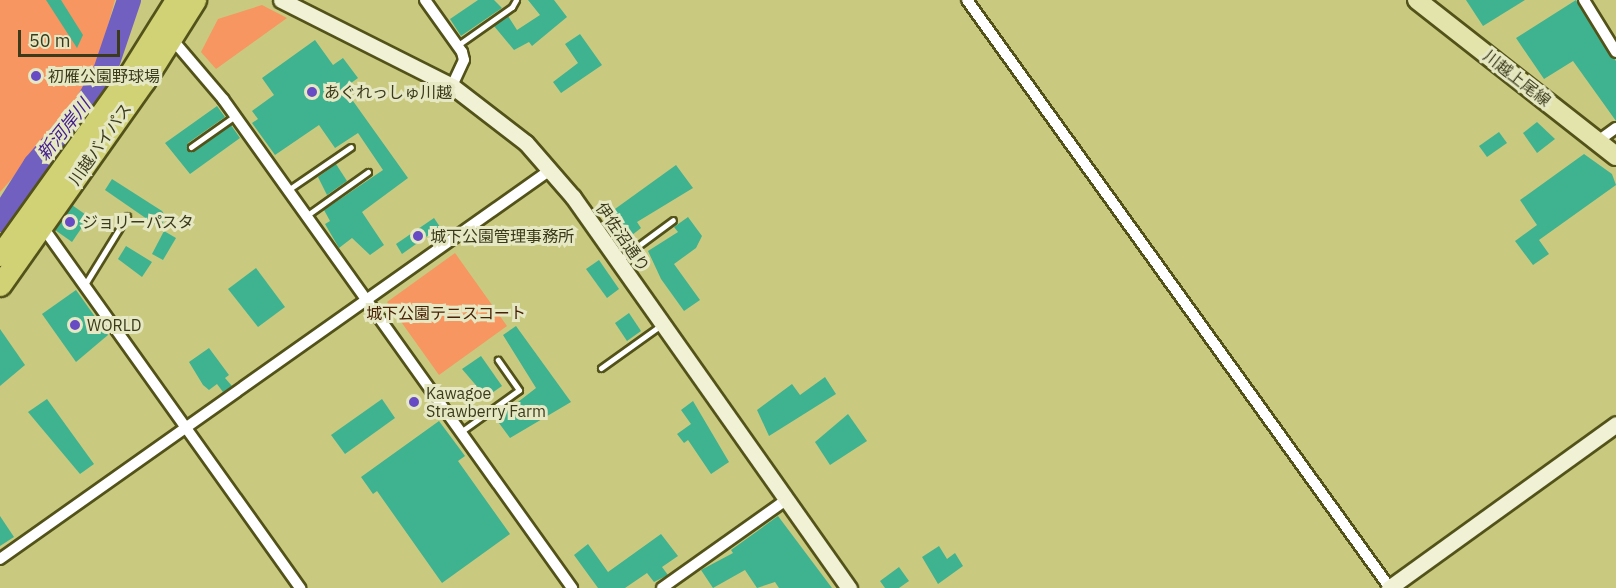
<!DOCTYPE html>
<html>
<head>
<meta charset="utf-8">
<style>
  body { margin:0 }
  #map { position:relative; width:1616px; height:588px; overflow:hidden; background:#c9ca7f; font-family:"IBM Plex Sans","Noto Sans JP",sans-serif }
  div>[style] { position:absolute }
  .green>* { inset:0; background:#f79660 }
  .river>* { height:24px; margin:-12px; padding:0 12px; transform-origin:12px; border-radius:12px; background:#7260c1 }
  .building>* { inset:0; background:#3fb390 }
  .roads { filter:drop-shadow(2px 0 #525219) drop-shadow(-2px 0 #525219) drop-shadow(0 2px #525219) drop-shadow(0 -2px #525219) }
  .lane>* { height:5px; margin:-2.5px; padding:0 2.5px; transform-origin:2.5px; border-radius:2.5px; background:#fff }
  .street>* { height:10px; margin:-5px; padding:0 5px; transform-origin:5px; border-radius:5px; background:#fff }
  .secondary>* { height:15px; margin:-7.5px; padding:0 7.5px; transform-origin:7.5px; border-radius:7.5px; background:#f1f1d6 }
  .primary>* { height:18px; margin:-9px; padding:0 9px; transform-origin:9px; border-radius:9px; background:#e3e3ac }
  .highway>* { height:21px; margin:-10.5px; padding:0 10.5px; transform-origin:10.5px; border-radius:10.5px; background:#d1d175 }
  .dots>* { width:16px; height:16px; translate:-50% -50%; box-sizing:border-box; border:3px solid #e6e8c3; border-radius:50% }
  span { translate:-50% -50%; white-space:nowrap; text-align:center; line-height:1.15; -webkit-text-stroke:6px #e6e8c3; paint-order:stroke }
  .poi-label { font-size:16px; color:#3b3b1c }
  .left { translate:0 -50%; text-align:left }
  .street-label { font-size:16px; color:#3b3b1c }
  .park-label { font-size:16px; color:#482107 }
  .water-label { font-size:18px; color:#411a90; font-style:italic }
  .scale { position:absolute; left:18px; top:30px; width:102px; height:27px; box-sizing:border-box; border:3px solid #3b3b1c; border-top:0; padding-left:8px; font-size:18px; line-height:21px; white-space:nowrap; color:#3b3b1c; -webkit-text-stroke:4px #e6e8c3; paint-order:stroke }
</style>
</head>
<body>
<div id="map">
  <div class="green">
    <i style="clip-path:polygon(0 0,115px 0,92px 82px,70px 114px,0 192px)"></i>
    <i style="clip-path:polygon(262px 5px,287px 18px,216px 69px,201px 52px,218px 19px)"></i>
    <i style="clip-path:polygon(455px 253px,507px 326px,439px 375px,387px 302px)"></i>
  </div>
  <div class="river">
    <i style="left:0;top:220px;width:65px;rotate:-57.5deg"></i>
    <i style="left:35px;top:165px;width:77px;rotate:-49.2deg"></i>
    <i style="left:85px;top:107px;width:41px;rotate:-60.9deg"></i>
    <i style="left:105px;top:71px;width:75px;rotate:-71.3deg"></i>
  </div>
  <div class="building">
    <i style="clip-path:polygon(46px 0,61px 0,83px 35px,77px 48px)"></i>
    <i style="clip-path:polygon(478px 0,494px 0,502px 8px,461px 36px,450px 19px)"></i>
    <i style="clip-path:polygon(528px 0,554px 0,567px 17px,532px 46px,529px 42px,514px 50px,494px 26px,508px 16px,517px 30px,540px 15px)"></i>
    <i style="clip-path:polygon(1466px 0,1525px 0,1483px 26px)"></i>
    <i style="clip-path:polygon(1576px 0,1616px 61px,1616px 121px,1573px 61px,1544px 79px,1516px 38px)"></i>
    <i style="clip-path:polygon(580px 34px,602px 65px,561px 93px,553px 82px,578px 63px,565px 44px)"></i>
    <i style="clip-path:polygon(315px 40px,333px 65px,343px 58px,358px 78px,347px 86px,353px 101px,408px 178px,362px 212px,384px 245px,370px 255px,352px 238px,339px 248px,325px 224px,330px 221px,324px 210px,383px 170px,358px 133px,335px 148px,319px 125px,275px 155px,252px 123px,258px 119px,252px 111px,274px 95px,262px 78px)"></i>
    <i style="clip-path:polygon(217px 106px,225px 117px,188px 143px,187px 149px,194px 151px,231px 125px,240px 138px,190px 174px,165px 143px)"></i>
    <i style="clip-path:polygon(1537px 122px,1555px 139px,1537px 153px,1523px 133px)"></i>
    <i style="clip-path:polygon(1499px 132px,1507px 143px,1487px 157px,1479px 146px)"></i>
    <i style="clip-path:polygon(1584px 154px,1612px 174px,1616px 185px,1539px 240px,1549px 254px,1533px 265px,1515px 241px,1537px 225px,1520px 200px)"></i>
    <i style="clip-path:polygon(336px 164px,347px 181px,327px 195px,318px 177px)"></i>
    <i style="clip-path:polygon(676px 165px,693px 188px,637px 222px,641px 228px,627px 239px,608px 214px)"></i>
    <i style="clip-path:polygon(112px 179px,162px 211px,166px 217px,160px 228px,105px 190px)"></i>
    <i style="clip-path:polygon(72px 205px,89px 217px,72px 242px,55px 230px)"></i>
    <i style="clip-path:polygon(688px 217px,702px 236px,696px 248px,674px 264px,700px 300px,684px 311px,661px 279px,648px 251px,678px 232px,674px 227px)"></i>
    <i style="clip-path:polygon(434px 218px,440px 227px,402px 254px,396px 244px)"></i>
    <i style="clip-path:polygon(164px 231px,176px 238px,163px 260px,152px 254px)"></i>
    <i style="clip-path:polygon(126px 246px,152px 262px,142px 277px,118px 259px)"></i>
    <i style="clip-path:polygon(599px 260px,619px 289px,607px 298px,586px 269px)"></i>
    <i style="clip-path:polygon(256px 268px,285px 307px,258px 327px,228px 289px)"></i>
    <i style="clip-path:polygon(76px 290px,108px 335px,76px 362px,42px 314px)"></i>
    <i style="clip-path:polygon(629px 313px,641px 331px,627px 341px,615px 323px)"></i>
    <i style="clip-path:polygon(516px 326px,571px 402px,510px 438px,496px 419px,536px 388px,503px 335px)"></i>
    <i style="clip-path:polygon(0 329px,25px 365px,0 386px)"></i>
    <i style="clip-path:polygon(209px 348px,229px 375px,225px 378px,232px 386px,223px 392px,217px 384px,209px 390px,203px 385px,189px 362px)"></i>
    <i style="clip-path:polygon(481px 356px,502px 386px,486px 397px,462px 369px)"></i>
    <i style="clip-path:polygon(825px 377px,836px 394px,769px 436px,757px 410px,792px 384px,800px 395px)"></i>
    <i style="clip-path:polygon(47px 399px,94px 464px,80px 474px,28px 412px)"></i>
    <i style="clip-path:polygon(382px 399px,395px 418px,345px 454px,331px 435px)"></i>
    <i style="clip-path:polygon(693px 401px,729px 462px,711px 474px,688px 440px,684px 443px,677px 434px,691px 424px,681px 410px)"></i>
    <i style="clip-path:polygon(848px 414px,867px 441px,830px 465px,815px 442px)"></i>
    <i style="clip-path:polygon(439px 421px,465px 456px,458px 461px,510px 534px,442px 583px,377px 491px,373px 494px,361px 477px)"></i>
    <i style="clip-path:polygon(0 516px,14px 537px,0 546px)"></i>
    <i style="clip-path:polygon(778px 516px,832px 588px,779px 588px,775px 582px,757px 588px,745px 570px,713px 588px,701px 570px,733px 553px,731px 550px)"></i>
    <i style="clip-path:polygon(661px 534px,678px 556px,662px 567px,668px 575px,654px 582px,647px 573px,625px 588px,598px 588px,574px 555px,588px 544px,608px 572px)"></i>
    <i style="clip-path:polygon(939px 546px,947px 559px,955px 553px,963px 566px,938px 584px,922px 557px)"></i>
    <i style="clip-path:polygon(899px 567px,909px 581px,899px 588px,885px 588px,880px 581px)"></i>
  </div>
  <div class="roads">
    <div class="lane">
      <i style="left:458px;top:45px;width:66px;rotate:-35.1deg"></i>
      <i style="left:512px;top:7px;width:8px;rotate:-60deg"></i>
      <i style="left:191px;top:147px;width:54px;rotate:-35.2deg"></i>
      <i style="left:288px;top:190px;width:76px;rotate:-34.3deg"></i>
      <i style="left:306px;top:216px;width:76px;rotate:-35.4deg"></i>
      <i style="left:619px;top:260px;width:67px;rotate:-36.5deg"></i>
      <i style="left:84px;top:286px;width:82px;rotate:-58.4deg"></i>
      <i style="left:601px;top:368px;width:74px;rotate:-35.6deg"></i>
      <i style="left:462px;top:431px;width:70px;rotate:-35.7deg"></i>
      <i style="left:519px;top:390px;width:37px;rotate:-125deg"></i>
    </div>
    <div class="street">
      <i style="left:425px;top:0;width:64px;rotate:54.6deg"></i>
      <i style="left:462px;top:52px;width:8px;rotate:76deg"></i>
      <i style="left:464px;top:60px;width:29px;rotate:115deg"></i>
      <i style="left:967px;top:0;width:724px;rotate:54.27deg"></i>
      <i style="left:1584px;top:0;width:61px;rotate:58.4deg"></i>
      <i style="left:172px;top:39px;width:79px;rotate:49.6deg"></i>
      <i style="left:223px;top:99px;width:601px;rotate:54.48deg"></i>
      <i style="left:1598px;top:141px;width:22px;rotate:-36deg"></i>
      <i style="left:42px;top:226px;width:445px;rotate:54.5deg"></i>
      <i style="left:0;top:559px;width:674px;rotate:-35.27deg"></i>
      <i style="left:662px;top:588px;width:152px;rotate:-35.4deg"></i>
    </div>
    <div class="secondary">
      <i style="left:281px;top:0;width:191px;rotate:26.7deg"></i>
      <i style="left:452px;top:86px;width:93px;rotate:37.6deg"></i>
      <i style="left:526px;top:143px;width:72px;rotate:49deg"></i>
      <i style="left:573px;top:197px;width:479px;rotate:54.8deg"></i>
      <i style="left:1389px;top:588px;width:280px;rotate:-35.8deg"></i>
    </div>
    <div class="primary">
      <i style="left:1417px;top:0;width:253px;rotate:38.1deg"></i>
    </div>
    <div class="highway">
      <i style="left:0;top:255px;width:225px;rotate:-54.4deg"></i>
      <i style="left:131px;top:72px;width:85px;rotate:-58deg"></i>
      <i style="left:0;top:285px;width:250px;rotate:-54.8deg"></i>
      <i style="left:144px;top:81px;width:96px;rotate:-57.8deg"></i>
    </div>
  </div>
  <div class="dots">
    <i style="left:36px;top:76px;background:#674bc4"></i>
    <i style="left:312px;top:92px;background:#674bc4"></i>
    <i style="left:70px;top:222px;background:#674bc4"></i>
    <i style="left:418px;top:236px;background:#674bc4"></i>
    <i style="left:75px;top:325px;background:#674bc4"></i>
    <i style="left:414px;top:402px;background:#674bc4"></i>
  </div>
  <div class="poi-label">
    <span class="left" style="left:48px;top:76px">初雁公園野球場</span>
    <span class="left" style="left:324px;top:92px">あぐれっしゅ川越</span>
    <span class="left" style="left:82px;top:222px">ジョリーパスタ</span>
    <span class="left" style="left:430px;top:236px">城下公園管理事務所</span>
    <span class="left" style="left:87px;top:325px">WORLD</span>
    <span class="left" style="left:426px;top:402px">Kawagoe<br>Strawberry Farm</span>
  </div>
  <div class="street-label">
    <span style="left:1517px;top:78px;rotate:38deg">川越上尾線</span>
    <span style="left:100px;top:144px;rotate:-55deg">川越バイパス</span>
    <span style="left:623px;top:237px;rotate:55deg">伊佐沼通り</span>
  </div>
  <div class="park-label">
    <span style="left:446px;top:313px">城下公園テニスコート</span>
  </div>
  <div class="water-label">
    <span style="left:64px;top:130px;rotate:-51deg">新河岸川</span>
  </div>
  <div class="scale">50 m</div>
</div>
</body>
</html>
